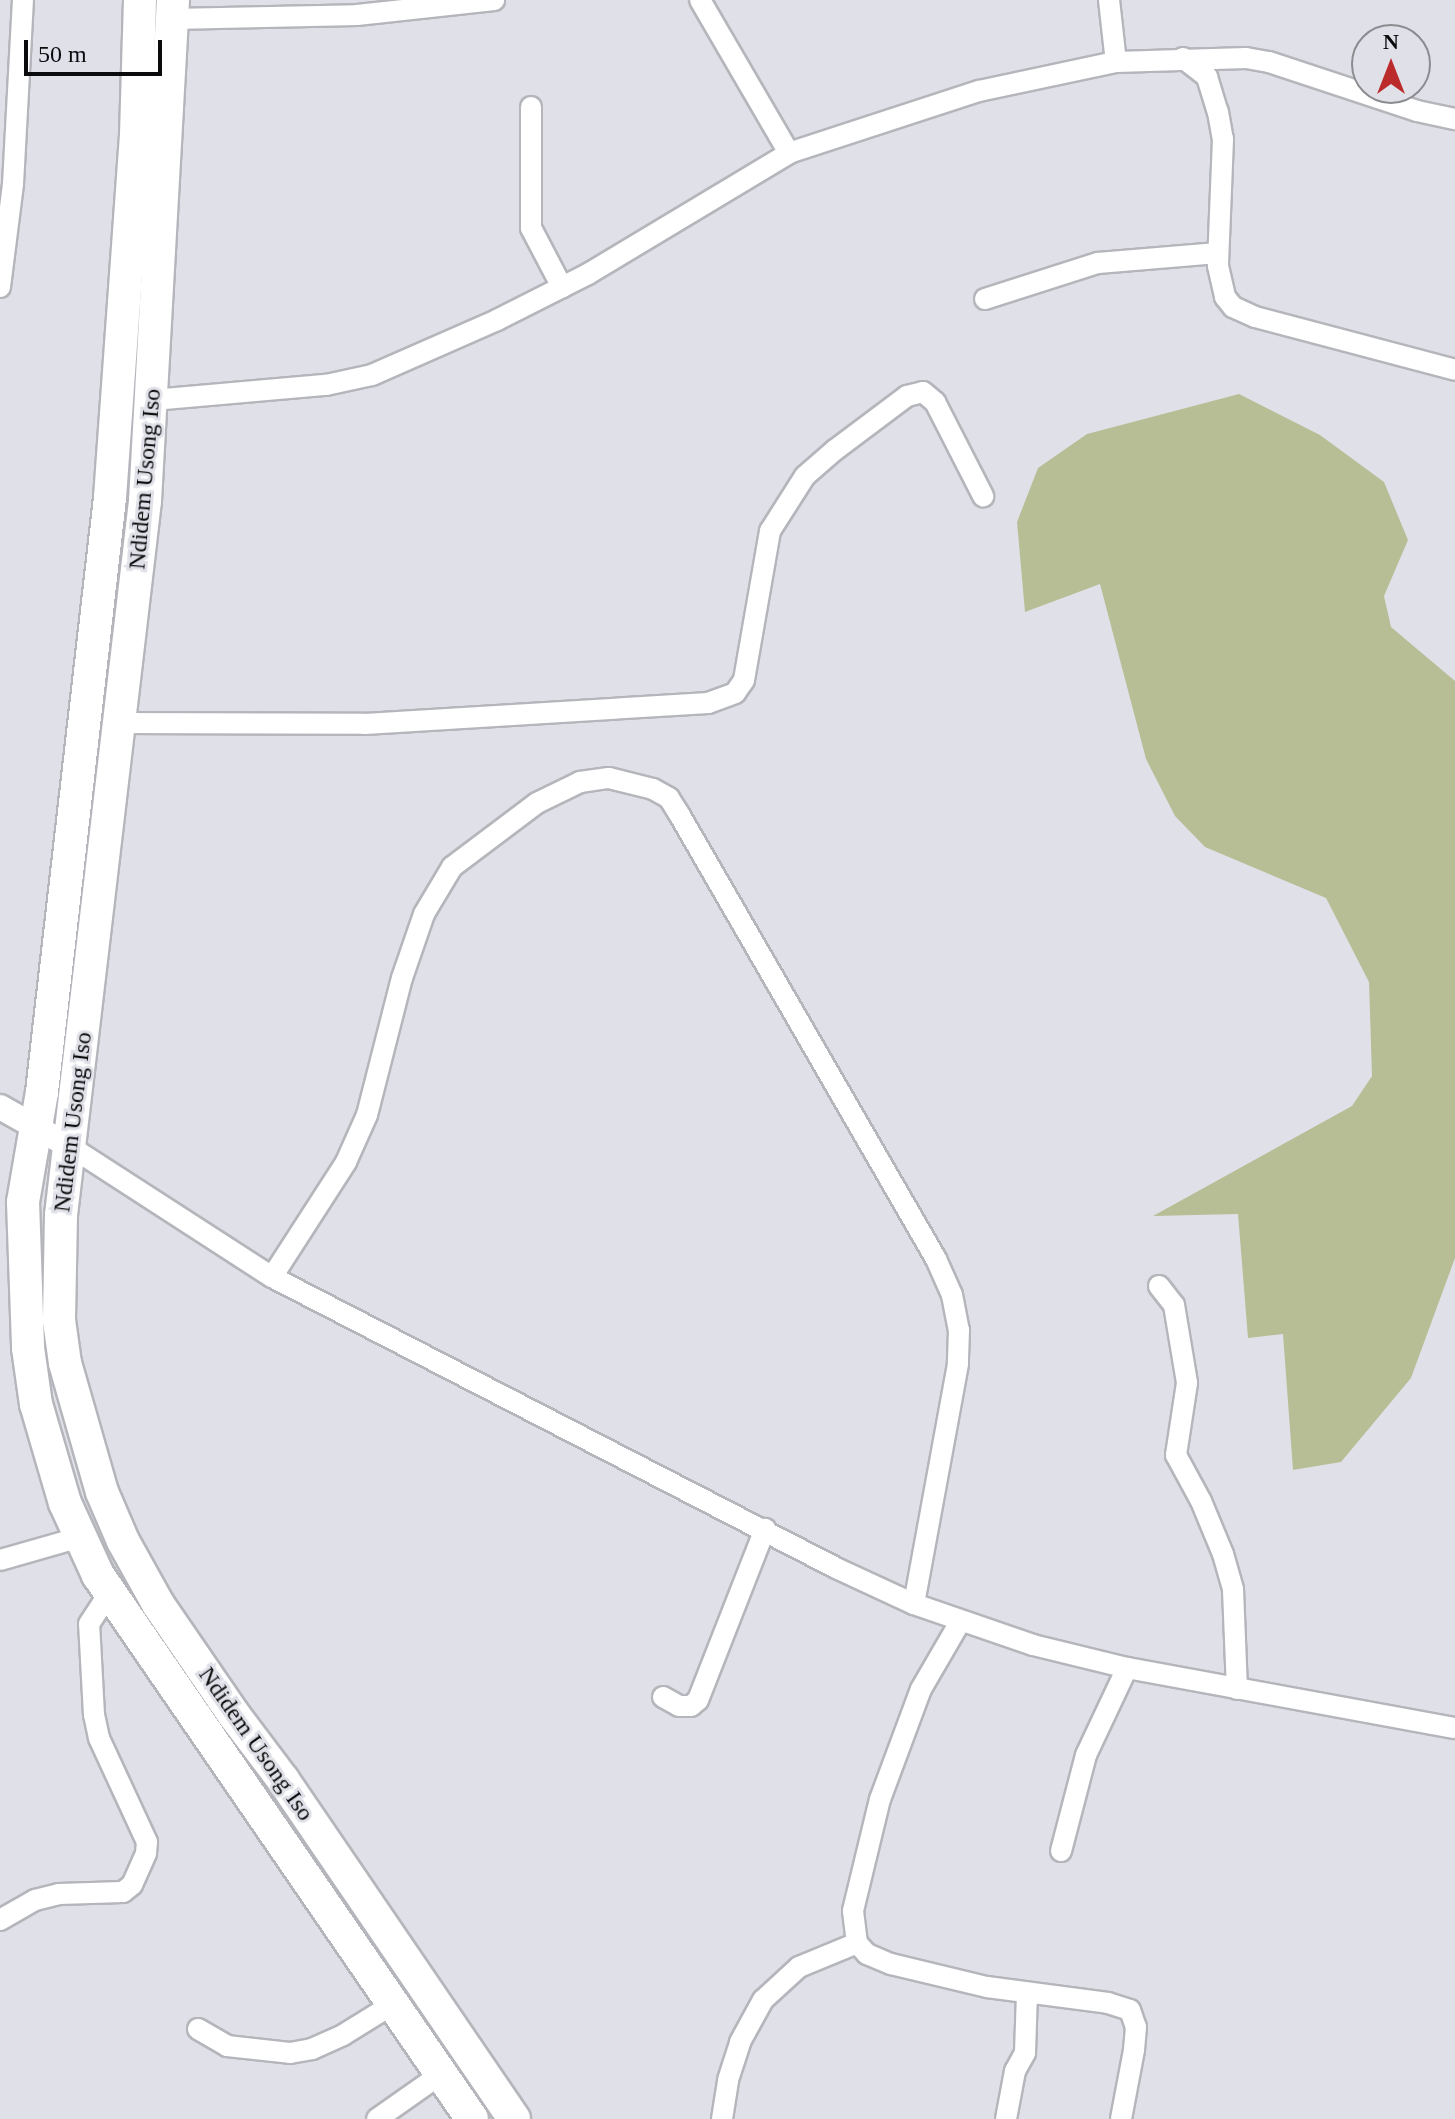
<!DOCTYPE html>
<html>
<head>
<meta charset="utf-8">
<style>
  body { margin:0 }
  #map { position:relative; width:1455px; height:2119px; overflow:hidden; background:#e0e1e8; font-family:"Times New Roman",serif }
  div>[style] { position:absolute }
  .green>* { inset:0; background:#b7be96 }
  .roads { filter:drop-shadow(2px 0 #b5b6bc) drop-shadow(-2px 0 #b5b6bc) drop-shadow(0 2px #b5b6bc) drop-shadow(0 -2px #b5b6bc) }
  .minor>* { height:20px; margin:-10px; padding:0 10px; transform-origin:10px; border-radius:10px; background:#fff }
  .tertiary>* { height:24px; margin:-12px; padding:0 12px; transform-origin:12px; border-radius:12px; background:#fff }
  .trunk>* { height:32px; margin:-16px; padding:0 16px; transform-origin:16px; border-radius:16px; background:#fff }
  span { translate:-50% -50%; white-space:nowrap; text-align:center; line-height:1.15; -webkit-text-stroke:6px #e0e1e8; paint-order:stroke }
  .street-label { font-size:24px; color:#0b0b0d }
  .north { position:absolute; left:1351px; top:24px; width:80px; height:80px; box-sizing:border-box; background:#e0e1e8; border:2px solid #8b8b90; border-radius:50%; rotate:0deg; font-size:22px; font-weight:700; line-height:32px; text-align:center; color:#0b0b0d }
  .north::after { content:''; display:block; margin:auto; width:28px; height:36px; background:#bb2b2c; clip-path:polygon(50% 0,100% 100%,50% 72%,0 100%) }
  .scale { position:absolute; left:24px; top:40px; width:138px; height:36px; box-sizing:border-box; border:4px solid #0b0b0d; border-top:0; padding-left:10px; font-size:24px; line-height:28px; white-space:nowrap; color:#0b0b0d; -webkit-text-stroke:6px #e0e1e8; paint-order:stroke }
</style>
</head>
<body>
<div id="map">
  <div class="green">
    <i style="clip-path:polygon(1239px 394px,1320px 435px,1384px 482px,1408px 540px,1384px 596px,1391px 627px,1455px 681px,1455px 1258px,1411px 1378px,1341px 1462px,1293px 1470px,1283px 1334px,1248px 1338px,1238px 1214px,1153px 1216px,1352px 1106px,1372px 1076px,1369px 982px,1326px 898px,1205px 847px,1175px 816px,1146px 759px,1100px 584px,1025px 612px,1017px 522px,1038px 468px,1087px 434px)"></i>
  </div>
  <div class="roads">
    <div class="minor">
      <i style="left:700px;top:0;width:177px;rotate:59.8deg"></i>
      <i style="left:1109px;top:0;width:62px;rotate:83.6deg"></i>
      <i style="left:172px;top:19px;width:185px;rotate:-1.2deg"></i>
      <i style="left:357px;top:15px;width:138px;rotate:-6.2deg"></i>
      <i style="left:1183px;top:58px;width:31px;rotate:38deg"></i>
      <i style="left:1207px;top:77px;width:37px;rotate:73deg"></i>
      <i style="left:1218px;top:112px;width:27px;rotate:80deg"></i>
      <i style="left:1223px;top:139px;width:127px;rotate:92.3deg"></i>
      <i style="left:1218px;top:266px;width:32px;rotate:77deg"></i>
      <i style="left:1225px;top:297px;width:13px;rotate:51deg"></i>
      <i style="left:1233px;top:307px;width:24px;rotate:24deg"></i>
      <i style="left:1255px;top:317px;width:207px;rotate:14.8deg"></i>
      <i style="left:531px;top:107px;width:121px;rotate:90deg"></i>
      <i style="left:531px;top:228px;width:67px;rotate:62.3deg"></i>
      <i style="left:0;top:287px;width:104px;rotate:-82.8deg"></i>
      <i style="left:13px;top:184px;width:184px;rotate:-86.9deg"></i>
      <i style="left:985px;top:299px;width:119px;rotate:-17.7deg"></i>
      <i style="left:1098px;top:263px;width:120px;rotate:-4.8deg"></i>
      <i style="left:153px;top:400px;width:174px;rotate:-5deg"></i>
      <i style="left:326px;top:385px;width:47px;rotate:-12.3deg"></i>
      <i style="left:372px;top:375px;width:137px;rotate:-23.7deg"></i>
      <i style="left:497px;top:320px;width:102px;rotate:-26.8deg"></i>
      <i style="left:588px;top:274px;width:235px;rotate:-31deg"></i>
      <i style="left:789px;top:153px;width:200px;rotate:-18.1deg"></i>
      <i style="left:979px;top:91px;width:140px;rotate:-12deg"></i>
      <i style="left:1116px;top:62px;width:130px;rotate:-1.8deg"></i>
      <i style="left:1246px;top:58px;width:23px;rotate:10deg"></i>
      <i style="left:1269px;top:62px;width:156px;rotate:18.3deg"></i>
      <i style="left:1417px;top:111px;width:39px;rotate:12deg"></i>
      <i style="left:118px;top:723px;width:247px;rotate:0.2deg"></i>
      <i style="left:365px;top:724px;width:344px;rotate:-3.5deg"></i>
      <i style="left:708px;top:703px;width:29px;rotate:-20deg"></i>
      <i style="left:735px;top:693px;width:16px;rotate:-55deg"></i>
      <i style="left:744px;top:680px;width:151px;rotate:-80.1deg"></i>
      <i style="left:770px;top:531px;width:65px;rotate:-57.5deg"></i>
      <i style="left:805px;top:476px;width:40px;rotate:-41deg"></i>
      <i style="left:835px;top:450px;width:90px;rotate:-36.9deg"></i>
      <i style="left:907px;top:396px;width:16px;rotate:-14deg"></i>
      <i style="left:923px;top:392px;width:16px;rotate:40deg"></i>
      <i style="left:935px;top:402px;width:106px;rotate:62.9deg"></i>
      <i style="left:71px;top:1147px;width:239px;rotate:32.9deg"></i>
      <i style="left:272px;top:1277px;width:635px;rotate:27.29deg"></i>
      <i style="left:836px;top:1568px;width:86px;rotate:24.8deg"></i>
      <i style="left:914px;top:1604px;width:126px;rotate:19deg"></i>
      <i style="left:1033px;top:1645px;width:97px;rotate:13.7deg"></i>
      <i style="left:1127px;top:1668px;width:333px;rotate:10.4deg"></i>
      <i style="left:272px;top:1277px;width:137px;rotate:-57.2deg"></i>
      <i style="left:346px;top:1162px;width:51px;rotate:-65.9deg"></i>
      <i style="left:367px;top:1115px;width:141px;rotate:-75.7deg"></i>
      <i style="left:402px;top:978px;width:68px;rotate:-71deg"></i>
      <i style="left:424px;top:914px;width:55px;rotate:-59.2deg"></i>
      <i style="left:452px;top:867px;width:106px;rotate:-37deg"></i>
      <i style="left:537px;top:803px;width:48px;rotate:-26deg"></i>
      <i style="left:580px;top:782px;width:29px;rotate:-8deg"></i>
      <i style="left:609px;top:778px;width:45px;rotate:14deg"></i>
      <i style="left:653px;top:789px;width:18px;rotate:29deg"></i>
      <i style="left:669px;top:798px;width:19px;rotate:58deg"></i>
      <i style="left:679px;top:814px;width:514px;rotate:59.99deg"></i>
      <i style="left:936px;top:1259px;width:39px;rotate:66deg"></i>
      <i style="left:952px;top:1295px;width:36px;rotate:79deg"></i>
      <i style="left:959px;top:1330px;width:34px;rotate:92deg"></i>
      <i style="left:958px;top:1364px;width:244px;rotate:100.4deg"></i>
      <i style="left:1159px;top:1286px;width:24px;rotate:52deg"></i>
      <i style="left:1174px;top:1305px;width:79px;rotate:80.5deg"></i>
      <i style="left:1187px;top:1383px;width:73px;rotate:98.7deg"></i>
      <i style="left:1176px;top:1455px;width:52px;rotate:61.5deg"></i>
      <i style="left:1201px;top:1501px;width:57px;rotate:67.5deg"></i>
      <i style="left:1223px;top:1554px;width:37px;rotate:74deg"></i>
      <i style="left:1233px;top:1590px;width:99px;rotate:87.7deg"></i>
      <i style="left:0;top:1560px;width:84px;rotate:-15.9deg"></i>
      <i style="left:960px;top:1622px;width:78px;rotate:120.2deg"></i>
      <i style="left:921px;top:1689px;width:117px;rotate:110.4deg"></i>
      <i style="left:880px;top:1799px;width:115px;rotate:103.6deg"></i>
      <i style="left:853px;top:1911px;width:32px;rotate:83deg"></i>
      <i style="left:857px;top:1943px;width:15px;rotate:48deg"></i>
      <i style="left:867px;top:1954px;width:26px;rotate:23deg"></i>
      <i style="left:891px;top:1964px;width:99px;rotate:13.5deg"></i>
      <i style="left:987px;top:1987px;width:122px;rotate:7.5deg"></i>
      <i style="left:1108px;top:2003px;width:23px;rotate:18deg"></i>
      <i style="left:1130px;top:2010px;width:18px;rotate:71deg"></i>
      <i style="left:1136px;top:2027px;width:23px;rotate:95deg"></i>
      <i style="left:1134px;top:2050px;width:70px;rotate:100.7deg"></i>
      <i style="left:663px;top:1697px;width:18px;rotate:29deg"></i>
      <i style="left:679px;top:1706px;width:12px"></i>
      <i style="left:691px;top:1706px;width:9px;rotate:-41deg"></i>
      <i style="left:698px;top:1700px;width:184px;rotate:-68.6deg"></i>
      <i style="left:1061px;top:1851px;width:99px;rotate:-75.4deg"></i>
      <i style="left:1086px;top:1755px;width:96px;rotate:-64.8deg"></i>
      <i style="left:0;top:1920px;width:40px;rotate:-29.7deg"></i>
      <i style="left:35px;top:1900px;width:25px;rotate:-14deg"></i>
      <i style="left:59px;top:1894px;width:64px;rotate:-1.8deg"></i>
      <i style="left:123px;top:1892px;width:11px;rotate:-38deg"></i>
      <i style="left:132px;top:1885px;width:35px;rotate:-66deg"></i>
      <i style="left:146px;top:1853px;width:11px;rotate:-85deg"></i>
      <i style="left:147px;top:1842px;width:115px;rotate:-114.8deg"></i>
      <i style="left:99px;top:1738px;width:24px;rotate:-102deg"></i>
      <i style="left:94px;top:1715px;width:91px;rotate:-93.1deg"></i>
      <i style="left:89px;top:1624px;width:38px;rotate:-57deg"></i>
      <i style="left:198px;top:2029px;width:34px;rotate:30deg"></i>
      <i style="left:227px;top:2046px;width:63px;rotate:6.3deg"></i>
      <i style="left:290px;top:2053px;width:22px;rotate:-10deg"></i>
      <i style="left:312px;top:2049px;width:34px;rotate:-24deg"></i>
      <i style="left:343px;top:2035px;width:59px;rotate:-31.8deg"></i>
      <i style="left:377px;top:2119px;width:78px;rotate:-35.1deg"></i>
      <i style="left:722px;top:2119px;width:39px;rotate:-81deg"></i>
      <i style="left:728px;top:2080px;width:40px;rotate:-72deg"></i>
      <i style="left:740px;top:2042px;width:48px;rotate:-61.3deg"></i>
      <i style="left:763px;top:2000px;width:49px;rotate:-42.5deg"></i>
      <i style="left:799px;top:1967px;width:63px;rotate:-22.5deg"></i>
      <i style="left:1006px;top:2119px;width:49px;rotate:-79.4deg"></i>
      <i style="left:1015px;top:2071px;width:21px;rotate:-61deg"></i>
      <i style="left:1025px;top:2053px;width:60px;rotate:-88.1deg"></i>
    </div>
    <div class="tertiary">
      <i style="left:0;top:1107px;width:81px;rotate:29.4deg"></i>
    </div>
    <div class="trunk">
      <i style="left:140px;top:0;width:135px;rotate:91.7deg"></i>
      <i style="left:136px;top:135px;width:364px;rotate:94.1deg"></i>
      <i style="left:110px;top:498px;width:598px;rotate:96.53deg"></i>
      <i style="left:42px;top:1092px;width:112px;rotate:99.8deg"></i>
      <i style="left:23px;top:1202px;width:146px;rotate:88deg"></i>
      <i style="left:28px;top:1348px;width:57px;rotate:81.9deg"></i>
      <i style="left:36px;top:1404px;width:103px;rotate:73.7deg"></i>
      <i style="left:65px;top:1503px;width:79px;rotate:65.4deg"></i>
      <i style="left:98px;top:1575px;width:660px;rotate:55.49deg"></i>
      <i style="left:173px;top:0;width:502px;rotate:93.2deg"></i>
      <i style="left:145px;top:501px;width:719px;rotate:96.71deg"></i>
      <i style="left:61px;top:1215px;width:105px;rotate:91.1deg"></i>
      <i style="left:59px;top:1320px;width:43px;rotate:82.1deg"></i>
      <i style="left:65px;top:1363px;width:134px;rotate:74deg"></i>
      <i style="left:102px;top:1492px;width:53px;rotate:66.8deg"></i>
      <i style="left:123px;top:1541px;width:72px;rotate:60.9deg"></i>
      <i style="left:158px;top:1604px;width:135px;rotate:55.6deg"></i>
      <i style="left:234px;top:1715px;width:81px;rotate:53deg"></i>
      <i style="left:283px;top:1780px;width:410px;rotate:55.7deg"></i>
    </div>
  </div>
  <div class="street-label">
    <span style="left:145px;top:479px;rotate:-85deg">Ndidem Usong Iso</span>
    <span style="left:73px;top:1122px;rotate:-83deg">Ndidem Usong Iso</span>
    <span style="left:256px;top:1744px;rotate:55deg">Ndidem Usong Iso</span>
  </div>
  <div class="north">N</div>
  <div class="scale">50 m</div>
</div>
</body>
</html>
